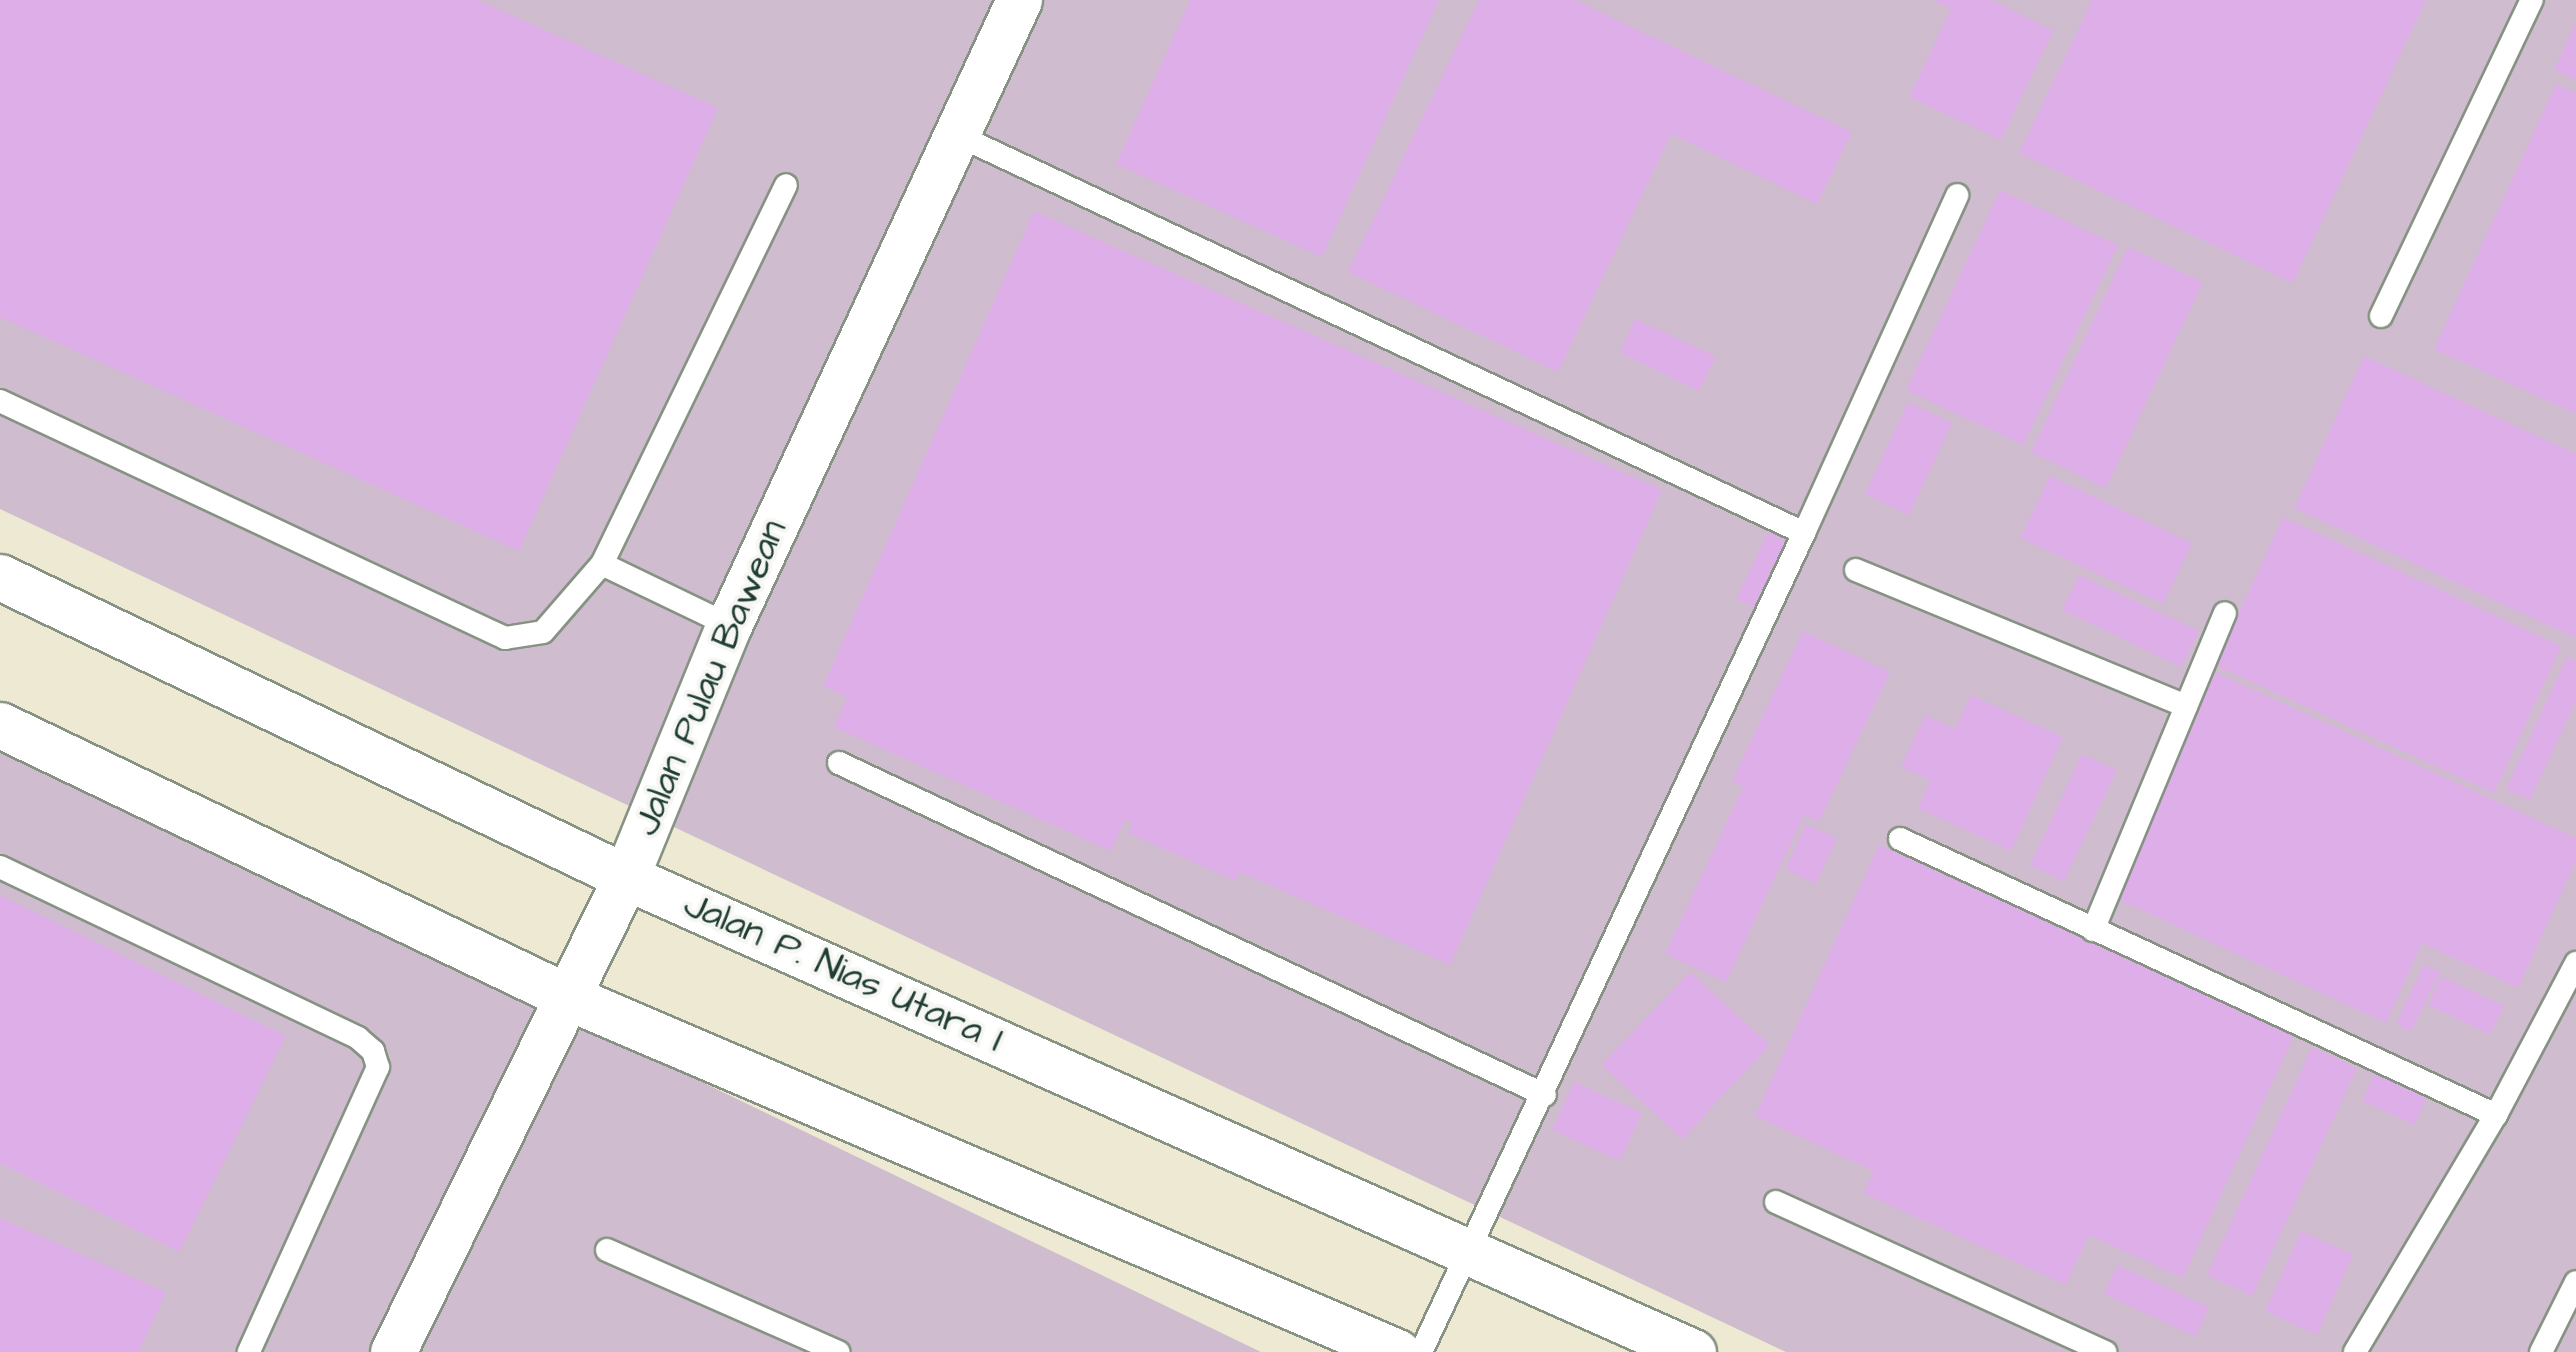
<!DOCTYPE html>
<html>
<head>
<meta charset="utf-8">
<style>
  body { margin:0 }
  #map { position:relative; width:2576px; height:1352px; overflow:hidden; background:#eee9d2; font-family:"Architects Daughter",sans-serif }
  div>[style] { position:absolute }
  .industrial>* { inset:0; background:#cfbdcf }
  .building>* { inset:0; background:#ddaee8 }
  .roads { filter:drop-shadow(2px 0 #869383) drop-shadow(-2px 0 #869383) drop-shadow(0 2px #869383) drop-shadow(0 -2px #869383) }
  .service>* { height:22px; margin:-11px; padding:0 11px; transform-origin:11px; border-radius:11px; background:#fff }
  .minor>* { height:45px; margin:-22.5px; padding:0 22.5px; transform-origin:22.5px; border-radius:22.5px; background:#fff }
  span { translate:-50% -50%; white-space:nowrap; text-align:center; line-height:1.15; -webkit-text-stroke:8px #f6f6f2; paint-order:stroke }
  .street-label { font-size:38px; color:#1f3d34 }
</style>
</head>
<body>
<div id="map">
  <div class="industrial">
    <i style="clip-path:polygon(0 0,2576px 0,2576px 1352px,1786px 1352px,0 509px)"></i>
    <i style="clip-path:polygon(0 743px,1261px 1352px,0 1352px)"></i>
  </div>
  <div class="building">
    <i style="clip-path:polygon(0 0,478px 0,718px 108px,519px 551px,0 317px)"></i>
    <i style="clip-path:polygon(1190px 0,1439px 0,1322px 257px,1116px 164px)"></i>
    <i style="clip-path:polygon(1479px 0,1575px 0,1852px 132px,1817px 204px,1671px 134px,1558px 372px,1348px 272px)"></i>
    <i style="clip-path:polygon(1932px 0,1991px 0,2053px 31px,2001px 140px,1909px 97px,1951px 9px)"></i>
    <i style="clip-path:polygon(2092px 0,2426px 0,2293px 283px,2019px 153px)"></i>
    <i style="clip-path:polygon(2576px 23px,2576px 80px,2554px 70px)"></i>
    <i style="clip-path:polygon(2556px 84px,2576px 93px,2576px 414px,2434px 349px)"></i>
    <i style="clip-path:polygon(2000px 190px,2118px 245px,2023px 445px,1906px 390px)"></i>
    <i style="clip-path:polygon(1034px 211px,1662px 490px,1450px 965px,1240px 872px,1236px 881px,1128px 833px,1132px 823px,1125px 820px,1111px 851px,834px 727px,847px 697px,823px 686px)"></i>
    <i style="clip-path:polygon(2128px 247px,2203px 282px,2106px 488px,2031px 452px)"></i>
    <i style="clip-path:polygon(1635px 319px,1716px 356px,1699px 391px,1620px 353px)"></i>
    <i style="clip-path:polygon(2364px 356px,2576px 454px,2576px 638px,2294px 508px)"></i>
    <i style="clip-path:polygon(1908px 402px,1952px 423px,1909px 515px,1865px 494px)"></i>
    <i style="clip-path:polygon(2050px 476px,2192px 543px,2163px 604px,2020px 538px)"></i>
    <i style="clip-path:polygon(2283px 517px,2561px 646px,2494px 793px,2215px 665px)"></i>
    <i style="clip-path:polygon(1768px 532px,1790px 542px,1759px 609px,1736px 599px)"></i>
    <i style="clip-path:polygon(2079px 575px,2199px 631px,2181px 667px,2062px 610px)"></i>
    <i style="clip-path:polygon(1803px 631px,1890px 672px,1819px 822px,1804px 815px,1726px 982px,1665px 954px,1743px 787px,1732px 781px)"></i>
    <i style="clip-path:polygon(2567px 657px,2576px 661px,2576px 701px,2530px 800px,2506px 789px)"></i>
    <i style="clip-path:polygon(2215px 672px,2576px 838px,2576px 861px,2518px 988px,2422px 943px,2386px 1023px,2111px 896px)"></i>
    <i style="clip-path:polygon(1971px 695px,2063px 737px,2011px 851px,1918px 808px,1930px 780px,1901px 767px,1925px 715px,1955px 729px)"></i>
    <i style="clip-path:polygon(2082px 754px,2117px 770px,2064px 881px,2030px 865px)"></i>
    <i style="clip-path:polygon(1806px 824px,1837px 838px,1816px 884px,1785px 869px)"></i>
    <i style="clip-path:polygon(1879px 845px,2294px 1035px,2183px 1278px,2089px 1235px,2066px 1285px,1863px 1193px,1874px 1171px,1755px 1116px)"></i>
    <i style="clip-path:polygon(0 895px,286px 1036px,179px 1252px,0 1163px)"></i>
    <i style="clip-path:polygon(2424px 964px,2440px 972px,2411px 1032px,2396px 1024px)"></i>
    <i style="clip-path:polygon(1690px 972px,1770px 1045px,1682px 1139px,1602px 1065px)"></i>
    <i style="clip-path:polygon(2441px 976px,2504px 1006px,2490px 1035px,2428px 1005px)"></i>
    <i style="clip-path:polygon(2312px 1047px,2357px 1068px,2252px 1296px,2207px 1275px)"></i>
    <i style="clip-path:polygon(2375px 1072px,2427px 1096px,2415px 1125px,2362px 1101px)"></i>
    <i style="clip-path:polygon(1574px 1082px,1642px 1113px,1620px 1161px,1552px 1130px)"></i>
    <i style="clip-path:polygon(0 1218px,166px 1292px,139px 1352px,0 1352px)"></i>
    <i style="clip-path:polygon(2301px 1231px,2353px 1255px,2317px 1335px,2265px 1311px)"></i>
    <i style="clip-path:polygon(2117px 1265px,2209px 1307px,2196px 1337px,2104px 1294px)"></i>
  </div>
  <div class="roads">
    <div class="service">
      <i style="left:957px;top:135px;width:936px;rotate:25.17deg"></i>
      <i style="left:1804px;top:533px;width:904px;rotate:115.06deg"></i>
      <i style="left:2381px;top:316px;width:350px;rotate:-64.5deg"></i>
      <i style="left:0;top:401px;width:558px;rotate:25.14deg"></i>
      <i style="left:505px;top:638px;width:38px;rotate:-9deg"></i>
      <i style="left:543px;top:632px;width:90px;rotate:-49.1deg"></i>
      <i style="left:602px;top:564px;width:421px;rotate:-64.1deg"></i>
      <i style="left:1804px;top:533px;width:371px;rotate:-65.6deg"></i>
      <i style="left:602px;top:564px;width:141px;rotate:25.7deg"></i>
      <i style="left:1856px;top:570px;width:357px;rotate:22.4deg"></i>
      <i style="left:839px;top:763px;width:780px;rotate:25.19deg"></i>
      <i style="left:1900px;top:839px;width:657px;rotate:24.85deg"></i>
      <i style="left:0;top:867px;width:397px;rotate:25.5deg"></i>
      <i style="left:358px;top:1038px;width:20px;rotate:41deg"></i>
      <i style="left:373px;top:1051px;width:17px;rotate:73deg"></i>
      <i style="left:378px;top:1067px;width:313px;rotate:114.4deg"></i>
      <i style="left:2093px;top:930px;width:343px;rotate:-67.4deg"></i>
      <i style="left:1776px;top:1202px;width:362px;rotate:24.5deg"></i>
      <i style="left:607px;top:1250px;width:253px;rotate:23.8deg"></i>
      <i style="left:2355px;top:1352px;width:276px;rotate:-59.3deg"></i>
      <i style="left:2496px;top:1115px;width:172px;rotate:-62.2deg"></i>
      <i style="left:2541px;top:1352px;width:78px;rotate:-63.4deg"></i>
    </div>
    <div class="minor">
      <i style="left:0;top:577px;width:694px;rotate:25.61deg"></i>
      <i style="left:626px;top:877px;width:1168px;rotate:24deg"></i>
      <i style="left:0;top:725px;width:632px;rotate:25.59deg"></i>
      <i style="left:570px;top:998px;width:900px;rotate:23.17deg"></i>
      <i style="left:393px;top:1352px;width:529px;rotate:-63.87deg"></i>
      <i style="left:626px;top:877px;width:272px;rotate:-67.8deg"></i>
      <i style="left:729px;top:625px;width:689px;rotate:-65.11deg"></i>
    </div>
  </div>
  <div class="street-label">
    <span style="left:711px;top:678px;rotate:-67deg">Jalan Pulau Bawean</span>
    <span style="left:843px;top:973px;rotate:24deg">Jalan P. Nias Utara I</span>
  </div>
</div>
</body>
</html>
